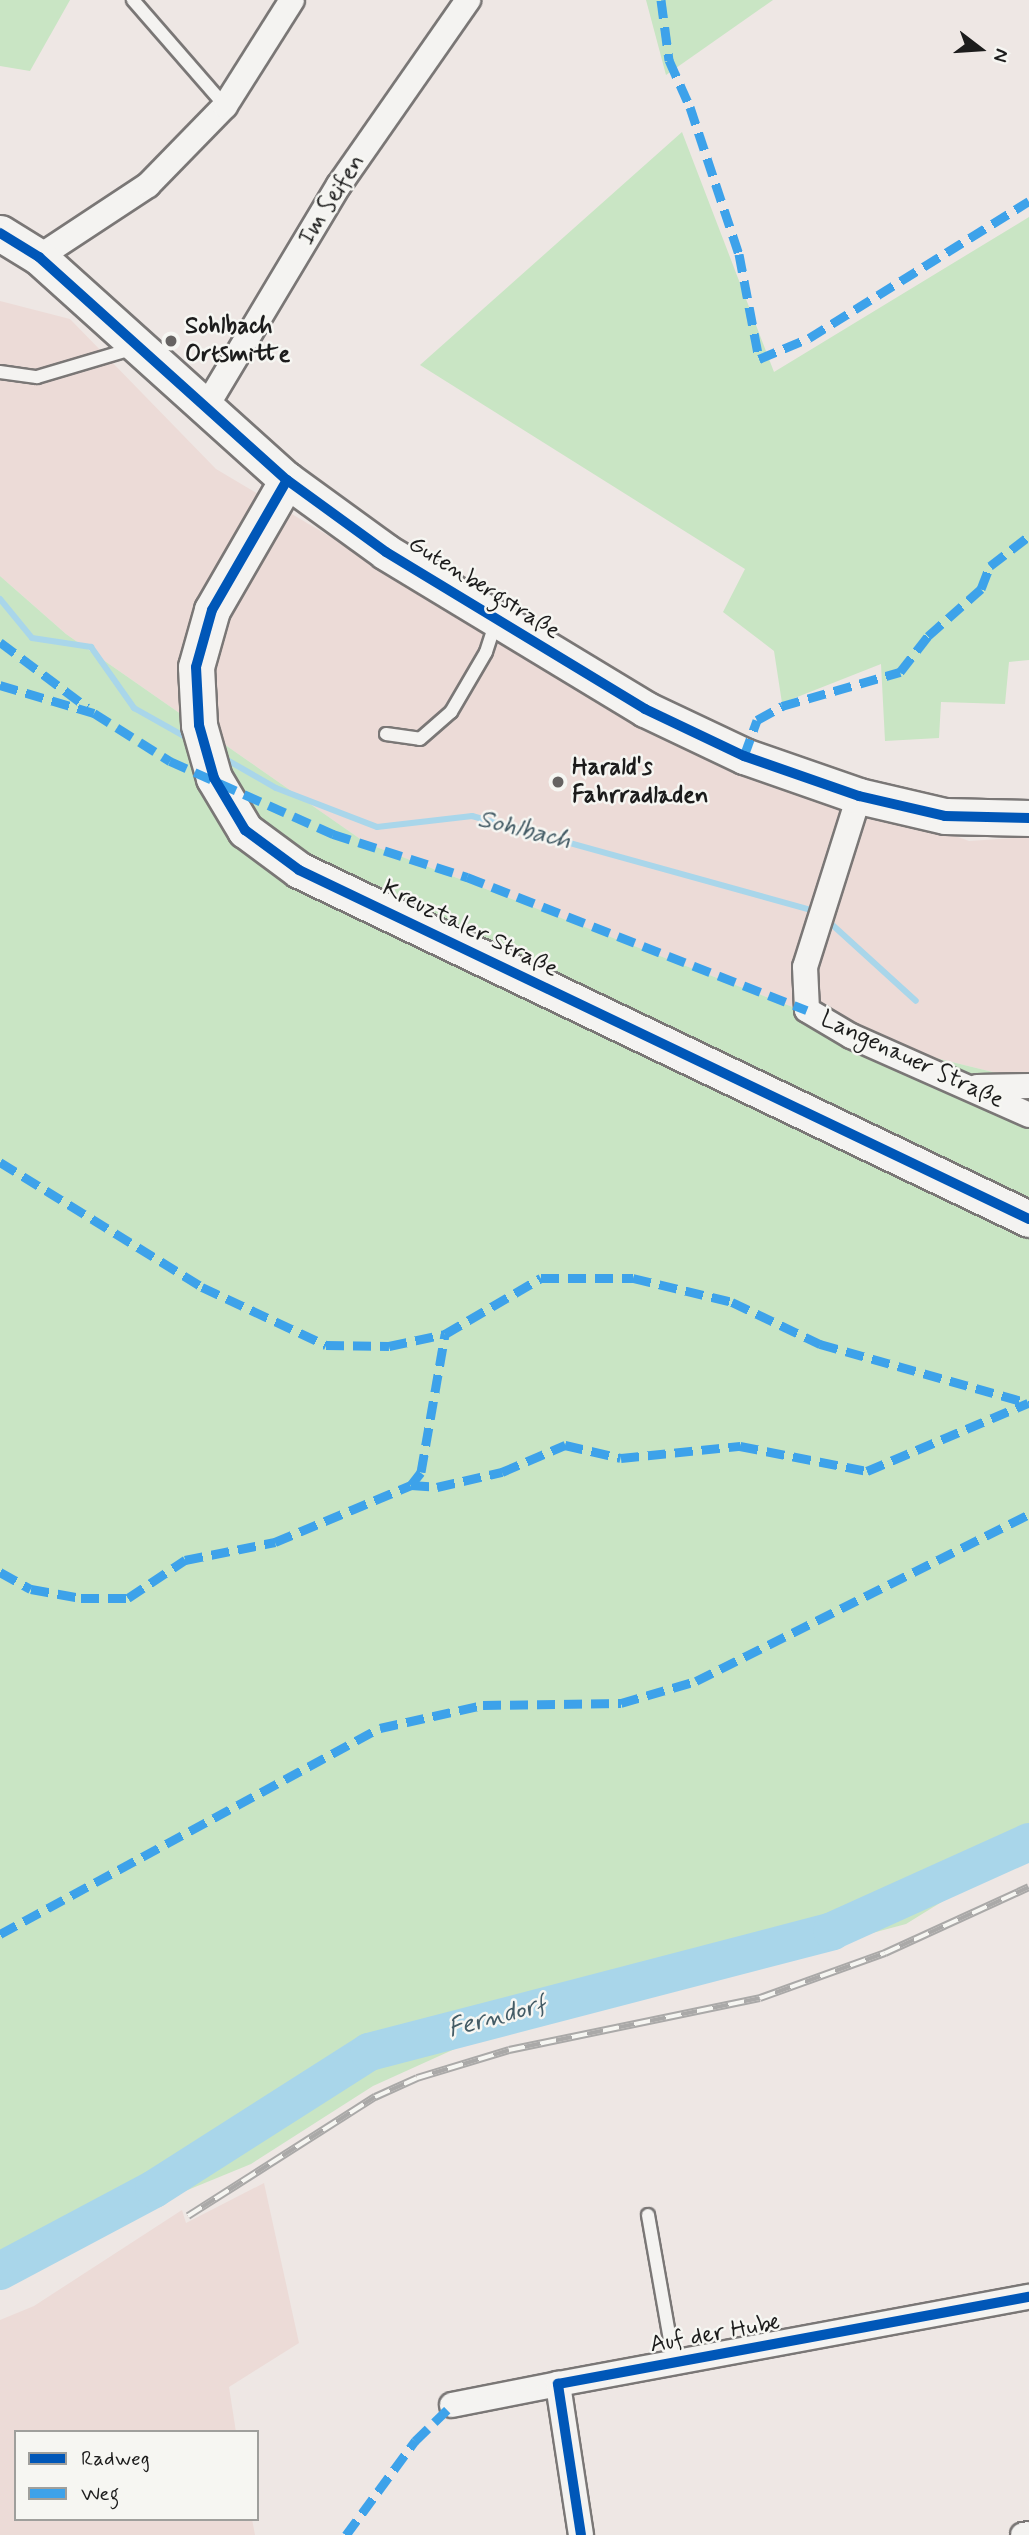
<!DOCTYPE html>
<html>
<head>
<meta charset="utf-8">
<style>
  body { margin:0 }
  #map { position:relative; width:1029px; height:2535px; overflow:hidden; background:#eee7e4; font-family:Mynerve,sans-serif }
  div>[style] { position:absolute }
  .built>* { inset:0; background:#ecdbd7 }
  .green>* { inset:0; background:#c9e5c4 }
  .stream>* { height:6px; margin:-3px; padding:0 3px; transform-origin:3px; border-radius:3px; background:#a9d6ea }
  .river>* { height:38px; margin:-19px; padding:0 19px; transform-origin:19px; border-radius:19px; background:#a9d6ea }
  .roads { filter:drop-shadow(2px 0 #7a7776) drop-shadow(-2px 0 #7a7776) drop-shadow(0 2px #7a7776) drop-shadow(0 -2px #7a7776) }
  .lane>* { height:12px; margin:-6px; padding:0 6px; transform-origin:6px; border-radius:6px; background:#f4f3f1 }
  .street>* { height:24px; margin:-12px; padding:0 12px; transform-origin:12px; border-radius:12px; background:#f4f3f1 }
  .secondary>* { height:35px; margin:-17.5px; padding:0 17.5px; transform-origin:17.5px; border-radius:17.5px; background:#f4f3f1 }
  .rail>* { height:8px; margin-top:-4px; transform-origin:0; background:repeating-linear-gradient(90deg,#f6f6f2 0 16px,#aaa9a8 0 32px); box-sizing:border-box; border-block:2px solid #aaa9a8 }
  .quiet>* { height:9px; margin-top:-4.5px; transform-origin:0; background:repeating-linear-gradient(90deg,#3da2ea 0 18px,transparent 0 27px) }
  .cycleway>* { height:10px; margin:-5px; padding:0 5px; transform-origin:5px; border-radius:5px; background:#0057b8 }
  .dots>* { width:19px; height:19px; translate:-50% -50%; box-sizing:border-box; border:4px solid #f6f6f2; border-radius:50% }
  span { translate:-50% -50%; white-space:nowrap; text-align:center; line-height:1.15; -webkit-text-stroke:5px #f6f6f2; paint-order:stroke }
  .street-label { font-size:24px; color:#1c1c1c }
  .poi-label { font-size:24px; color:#1c1c1c; font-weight:700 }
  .left { translate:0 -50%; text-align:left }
  .water-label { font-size:26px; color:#435b65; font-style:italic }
  .legend { position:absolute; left:14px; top:2430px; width:245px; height:91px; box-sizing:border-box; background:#f6f6f2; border:2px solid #9f9f9c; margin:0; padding:9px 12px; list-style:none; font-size:21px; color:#1c1c1c }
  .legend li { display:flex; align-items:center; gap:14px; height:35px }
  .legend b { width:35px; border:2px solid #9f9f9c }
  .north { position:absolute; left:945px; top:14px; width:70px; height:70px; -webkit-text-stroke:5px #f6f6f2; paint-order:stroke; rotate:107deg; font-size:19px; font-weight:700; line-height:28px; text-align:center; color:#1c1c1c }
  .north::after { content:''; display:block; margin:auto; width:24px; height:32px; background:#1c1c1c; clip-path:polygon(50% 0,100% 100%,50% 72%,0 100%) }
</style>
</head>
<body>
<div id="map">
  <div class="built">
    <i style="clip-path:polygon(0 301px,70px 319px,216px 469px,644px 723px,969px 841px,1029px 837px,1029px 1076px,1013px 1077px,907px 1051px,366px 843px,66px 634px,0 576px)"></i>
    <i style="clip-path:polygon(264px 2183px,299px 2343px,229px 2387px,236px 2432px,16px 2432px,16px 2519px,252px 2519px,255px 2535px,0 2535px,0 2320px,34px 2306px,182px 2210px,186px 2223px)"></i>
  </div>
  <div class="green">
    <i style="clip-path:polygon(0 0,70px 0,30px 71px,0 66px)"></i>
    <i style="clip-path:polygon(646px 0,773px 0,666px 75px)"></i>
    <i style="clip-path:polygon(682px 132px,774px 372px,1029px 217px,1029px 660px,1009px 662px,1005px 704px,941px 702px,939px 738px,885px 741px,881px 664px,782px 703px,774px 651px,723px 612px,745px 569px,420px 365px)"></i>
    <i style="clip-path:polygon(0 576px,66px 634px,366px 843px,907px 1051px,1013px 1077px,1029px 1076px,1029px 1848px,906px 1924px,479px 2038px,373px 2086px,251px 2164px,0 2267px)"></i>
  </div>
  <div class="stream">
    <i style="left:0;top:599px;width:50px;rotate:50.6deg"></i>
    <i style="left:32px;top:638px;width:60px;rotate:8.7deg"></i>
    <i style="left:91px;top:647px;width:75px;rotate:54.8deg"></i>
    <i style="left:134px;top:708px;width:65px;rotate:29.3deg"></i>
    <i style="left:222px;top:757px;width:62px;rotate:29.9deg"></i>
    <i style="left:276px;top:788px;width:108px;rotate:21.1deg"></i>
    <i style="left:377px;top:827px;width:96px;rotate:-6.6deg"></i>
    <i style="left:472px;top:816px;width:356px;rotate:15.5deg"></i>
    <i style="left:827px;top:920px;width:120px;rotate:42.3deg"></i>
  </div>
  <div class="river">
    <i style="left:0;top:2271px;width:174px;rotate:-28deg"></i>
    <i style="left:154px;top:2189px;width:255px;rotate:-32.5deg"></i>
    <i style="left:369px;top:2052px;width:479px;rotate:-14.6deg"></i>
    <i style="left:832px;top:1931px;width:216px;rotate:-24.3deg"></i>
  </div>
  <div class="roads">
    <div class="lane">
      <i style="left:133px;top:0;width:140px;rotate:49deg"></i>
      <i style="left:0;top:372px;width:37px;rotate:8deg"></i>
      <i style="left:37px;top:377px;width:102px;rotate:-16.5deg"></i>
      <i style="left:386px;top:734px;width:34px;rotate:8deg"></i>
      <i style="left:420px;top:739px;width:41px;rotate:-41.1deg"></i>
      <i style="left:451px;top:712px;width:69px;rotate:-59.7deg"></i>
      <i style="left:486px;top:652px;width:32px;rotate:-72deg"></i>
      <i style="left:648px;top:2215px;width:150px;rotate:80deg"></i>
    </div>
    <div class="street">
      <i style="left:39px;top:257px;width:131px;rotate:-33.4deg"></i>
      <i style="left:148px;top:185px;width:110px;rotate:-45.7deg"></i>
      <i style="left:225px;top:106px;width:125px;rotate:-57.7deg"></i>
      <i style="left:206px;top:407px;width:259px;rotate:-59.1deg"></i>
      <i style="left:339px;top:185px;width:226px;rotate:-55.1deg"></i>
      <i style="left:859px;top:796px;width:179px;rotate:107.5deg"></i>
      <i style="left:805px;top:967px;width:43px;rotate:87.3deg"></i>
      <i style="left:807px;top:1010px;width:51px;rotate:30.6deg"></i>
      <i style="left:851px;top:1036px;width:195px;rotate:23.9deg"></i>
      <i style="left:977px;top:1087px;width:52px;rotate:-1.1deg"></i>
      <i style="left:452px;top:2405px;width:108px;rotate:-11.2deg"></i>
      <i style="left:581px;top:2535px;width:153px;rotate:-98.7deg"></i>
      <i style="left:558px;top:2384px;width:479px;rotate:-10.5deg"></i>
      <i style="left:1023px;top:2535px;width:6px;rotate:-9deg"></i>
    </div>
    <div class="secondary">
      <i style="left:0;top:233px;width:46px;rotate:31.6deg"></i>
      <i style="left:39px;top:257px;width:334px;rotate:42deg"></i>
      <i style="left:287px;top:480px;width:122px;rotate:36deg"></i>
      <i style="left:386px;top:552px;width:303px;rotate:31.2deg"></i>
      <i style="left:645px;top:709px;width:110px;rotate:25.4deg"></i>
      <i style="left:744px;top:756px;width:122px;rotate:19.2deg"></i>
      <i style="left:859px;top:796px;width:88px;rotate:13.1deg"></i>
      <i style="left:945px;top:816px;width:84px;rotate:1.4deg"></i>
      <i style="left:287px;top:480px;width:150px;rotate:120deg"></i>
      <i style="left:212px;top:610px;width:59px;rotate:105.7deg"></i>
      <i style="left:196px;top:667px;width:58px;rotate:87deg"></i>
      <i style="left:199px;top:725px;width:55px;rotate:74.2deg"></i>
      <i style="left:214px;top:778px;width:61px;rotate:59.2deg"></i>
      <i style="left:245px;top:830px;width:67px;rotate:36.5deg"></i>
      <i style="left:299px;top:870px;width:809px;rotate:25.55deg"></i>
    </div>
  </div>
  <div class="rail">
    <i style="left:188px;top:2216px;width:222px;rotate:-32.5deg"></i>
    <i style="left:375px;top:2097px;width:46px;rotate:-24.3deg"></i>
    <i style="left:417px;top:2078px;width:96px;rotate:-16.9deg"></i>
    <i style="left:509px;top:2050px;width:256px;rotate:-11.7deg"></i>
    <i style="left:760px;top:1998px;width:133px;rotate:-19.8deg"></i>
    <i style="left:885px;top:1953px;width:158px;rotate:-24.6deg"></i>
  </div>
  <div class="quiet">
    <i style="left:661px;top:0;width:61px;rotate:82.4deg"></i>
    <i style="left:669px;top:60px;width:51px;rotate:65.9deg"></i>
    <i style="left:690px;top:107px;width:155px;rotate:71.6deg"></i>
    <i style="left:739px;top:254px;width:107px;rotate:79.2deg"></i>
    <i style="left:759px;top:359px;width:54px;rotate:-22.8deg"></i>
    <i style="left:809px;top:338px;width:259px;rotate:-31.9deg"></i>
    <i style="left:0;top:642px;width:109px;rotate:36.8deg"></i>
    <i style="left:0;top:685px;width:98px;rotate:16.6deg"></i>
    <i style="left:94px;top:713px;width:90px;rotate:32.3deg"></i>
    <i style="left:170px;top:761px;width:179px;rotate:24.1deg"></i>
    <i style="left:333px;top:834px;width:141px;rotate:17.8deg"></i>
    <i style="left:467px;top:877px;width:365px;rotate:21.4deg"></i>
    <i style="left:744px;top:756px;width:38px;rotate:-70deg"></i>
    <i style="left:757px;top:720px;width:29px;rotate:-29deg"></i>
    <i style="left:782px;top:706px;width:123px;rotate:-16.1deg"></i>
    <i style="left:900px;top:672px;width:46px;rotate:-52.1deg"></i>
    <i style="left:928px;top:636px;width:71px;rotate:-41.6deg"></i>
    <i style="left:981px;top:589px;width:25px;rotate:-69deg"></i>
    <i style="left:990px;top:566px;width:49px;rotate:-37.6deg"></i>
    <i style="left:0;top:1162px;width:238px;rotate:31.7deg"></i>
    <i style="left:202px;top:1287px;width:137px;rotate:25.1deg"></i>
    <i style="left:326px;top:1345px;width:63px;rotate:0.9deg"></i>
    <i style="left:389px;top:1346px;width:57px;rotate:-12.1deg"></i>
    <i style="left:445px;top:1334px;width:111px;rotate:-30.3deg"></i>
    <i style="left:541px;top:1278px;width:92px"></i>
    <i style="left:633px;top:1278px;width:102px;rotate:13.6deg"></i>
    <i style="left:732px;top:1302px;width:98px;rotate:25.5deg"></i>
    <i style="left:820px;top:1344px;width:217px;rotate:15.8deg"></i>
    <i style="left:411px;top:1485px;width:16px;rotate:-52deg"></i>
    <i style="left:421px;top:1472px;width:140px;rotate:-80.1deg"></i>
    <i style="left:0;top:1572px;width:35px;rotate:29deg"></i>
    <i style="left:31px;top:1589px;width:51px;rotate:10.2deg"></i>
    <i style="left:81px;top:1598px;width:47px"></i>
    <i style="left:128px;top:1598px;width:69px;rotate:-33.7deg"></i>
    <i style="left:185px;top:1560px;width:92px;rotate:-11.3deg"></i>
    <i style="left:275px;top:1542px;width:147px;rotate:-22.7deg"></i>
    <i style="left:411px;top:1485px;width:26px;rotate:4deg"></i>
    <i style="left:437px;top:1487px;width:67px;rotate:-13deg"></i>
    <i style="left:502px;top:1472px;width:69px;rotate:-23.2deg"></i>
    <i style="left:565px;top:1445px;width:57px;rotate:13.1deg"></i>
    <i style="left:621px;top:1458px;width:120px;rotate:-5.8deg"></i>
    <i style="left:740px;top:1446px;width:129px;rotate:11.1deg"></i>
    <i style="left:867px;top:1471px;width:175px;rotate:-22.9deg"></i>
    <i style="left:0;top:1934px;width:432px;rotate:-28.5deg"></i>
    <i style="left:380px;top:1728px;width:106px;rotate:-12.6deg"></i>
    <i style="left:483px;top:1705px;width:138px;rotate:-0.8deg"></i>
    <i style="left:621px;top:1703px;width:78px;rotate:-16.3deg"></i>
    <i style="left:696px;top:1681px;width:373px;rotate:-26.6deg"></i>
    <i style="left:346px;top:2535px;width:117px;rotate:-53.7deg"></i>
    <i style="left:415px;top:2441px;width:52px;rotate:-44.2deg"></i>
  </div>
  <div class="cycleway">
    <i style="left:0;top:233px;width:46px;rotate:31.6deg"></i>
    <i style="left:39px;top:257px;width:334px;rotate:42deg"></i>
    <i style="left:287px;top:480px;width:122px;rotate:36deg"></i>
    <i style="left:386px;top:552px;width:303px;rotate:31.2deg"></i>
    <i style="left:645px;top:709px;width:110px;rotate:25.4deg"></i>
    <i style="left:744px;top:756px;width:122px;rotate:19.2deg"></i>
    <i style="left:859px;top:796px;width:88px;rotate:13.1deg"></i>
    <i style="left:945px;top:816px;width:84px;rotate:1.4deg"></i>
    <i style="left:287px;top:480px;width:150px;rotate:120deg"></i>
    <i style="left:212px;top:610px;width:59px;rotate:105.7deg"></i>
    <i style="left:196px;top:667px;width:58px;rotate:87deg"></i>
    <i style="left:199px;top:725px;width:55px;rotate:74.2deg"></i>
    <i style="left:214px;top:778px;width:61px;rotate:59.2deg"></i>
    <i style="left:245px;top:830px;width:67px;rotate:36.5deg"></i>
    <i style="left:299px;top:870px;width:809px;rotate:25.55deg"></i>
    <i style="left:581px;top:2535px;width:153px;rotate:-98.7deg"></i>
    <i style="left:558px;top:2384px;width:479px;rotate:-10.5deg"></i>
  </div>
  <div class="dots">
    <i style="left:171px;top:341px;background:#666362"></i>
    <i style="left:558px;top:782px;background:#666362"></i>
  </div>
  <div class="street-label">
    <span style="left:332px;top:200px;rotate:-58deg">Im Seifen</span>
    <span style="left:484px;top:588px;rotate:32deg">Gutenbergstraße</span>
    <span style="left:470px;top:929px;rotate:26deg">Kreuztaler Straße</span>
    <span style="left:912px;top:1060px;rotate:25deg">Langenauer Straße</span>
    <span style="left:715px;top:2334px;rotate:-10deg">Auf der Hube</span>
  </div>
  <div class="poi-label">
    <span class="left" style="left:185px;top:341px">Sohlbach<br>Ortsmitte</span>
    <span class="left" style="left:572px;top:782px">Harald's<br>Fahrradladen</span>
  </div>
  <div class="water-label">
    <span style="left:524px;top:831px;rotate:14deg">Sohlbach</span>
    <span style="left:497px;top:2018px;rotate:-15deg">Ferndorf</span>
  </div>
  <ul class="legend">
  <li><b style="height:9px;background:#0057b8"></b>Radweg</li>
  <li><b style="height:9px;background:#3da2ea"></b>Weg</li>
  </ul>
  <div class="north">N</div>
</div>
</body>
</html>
